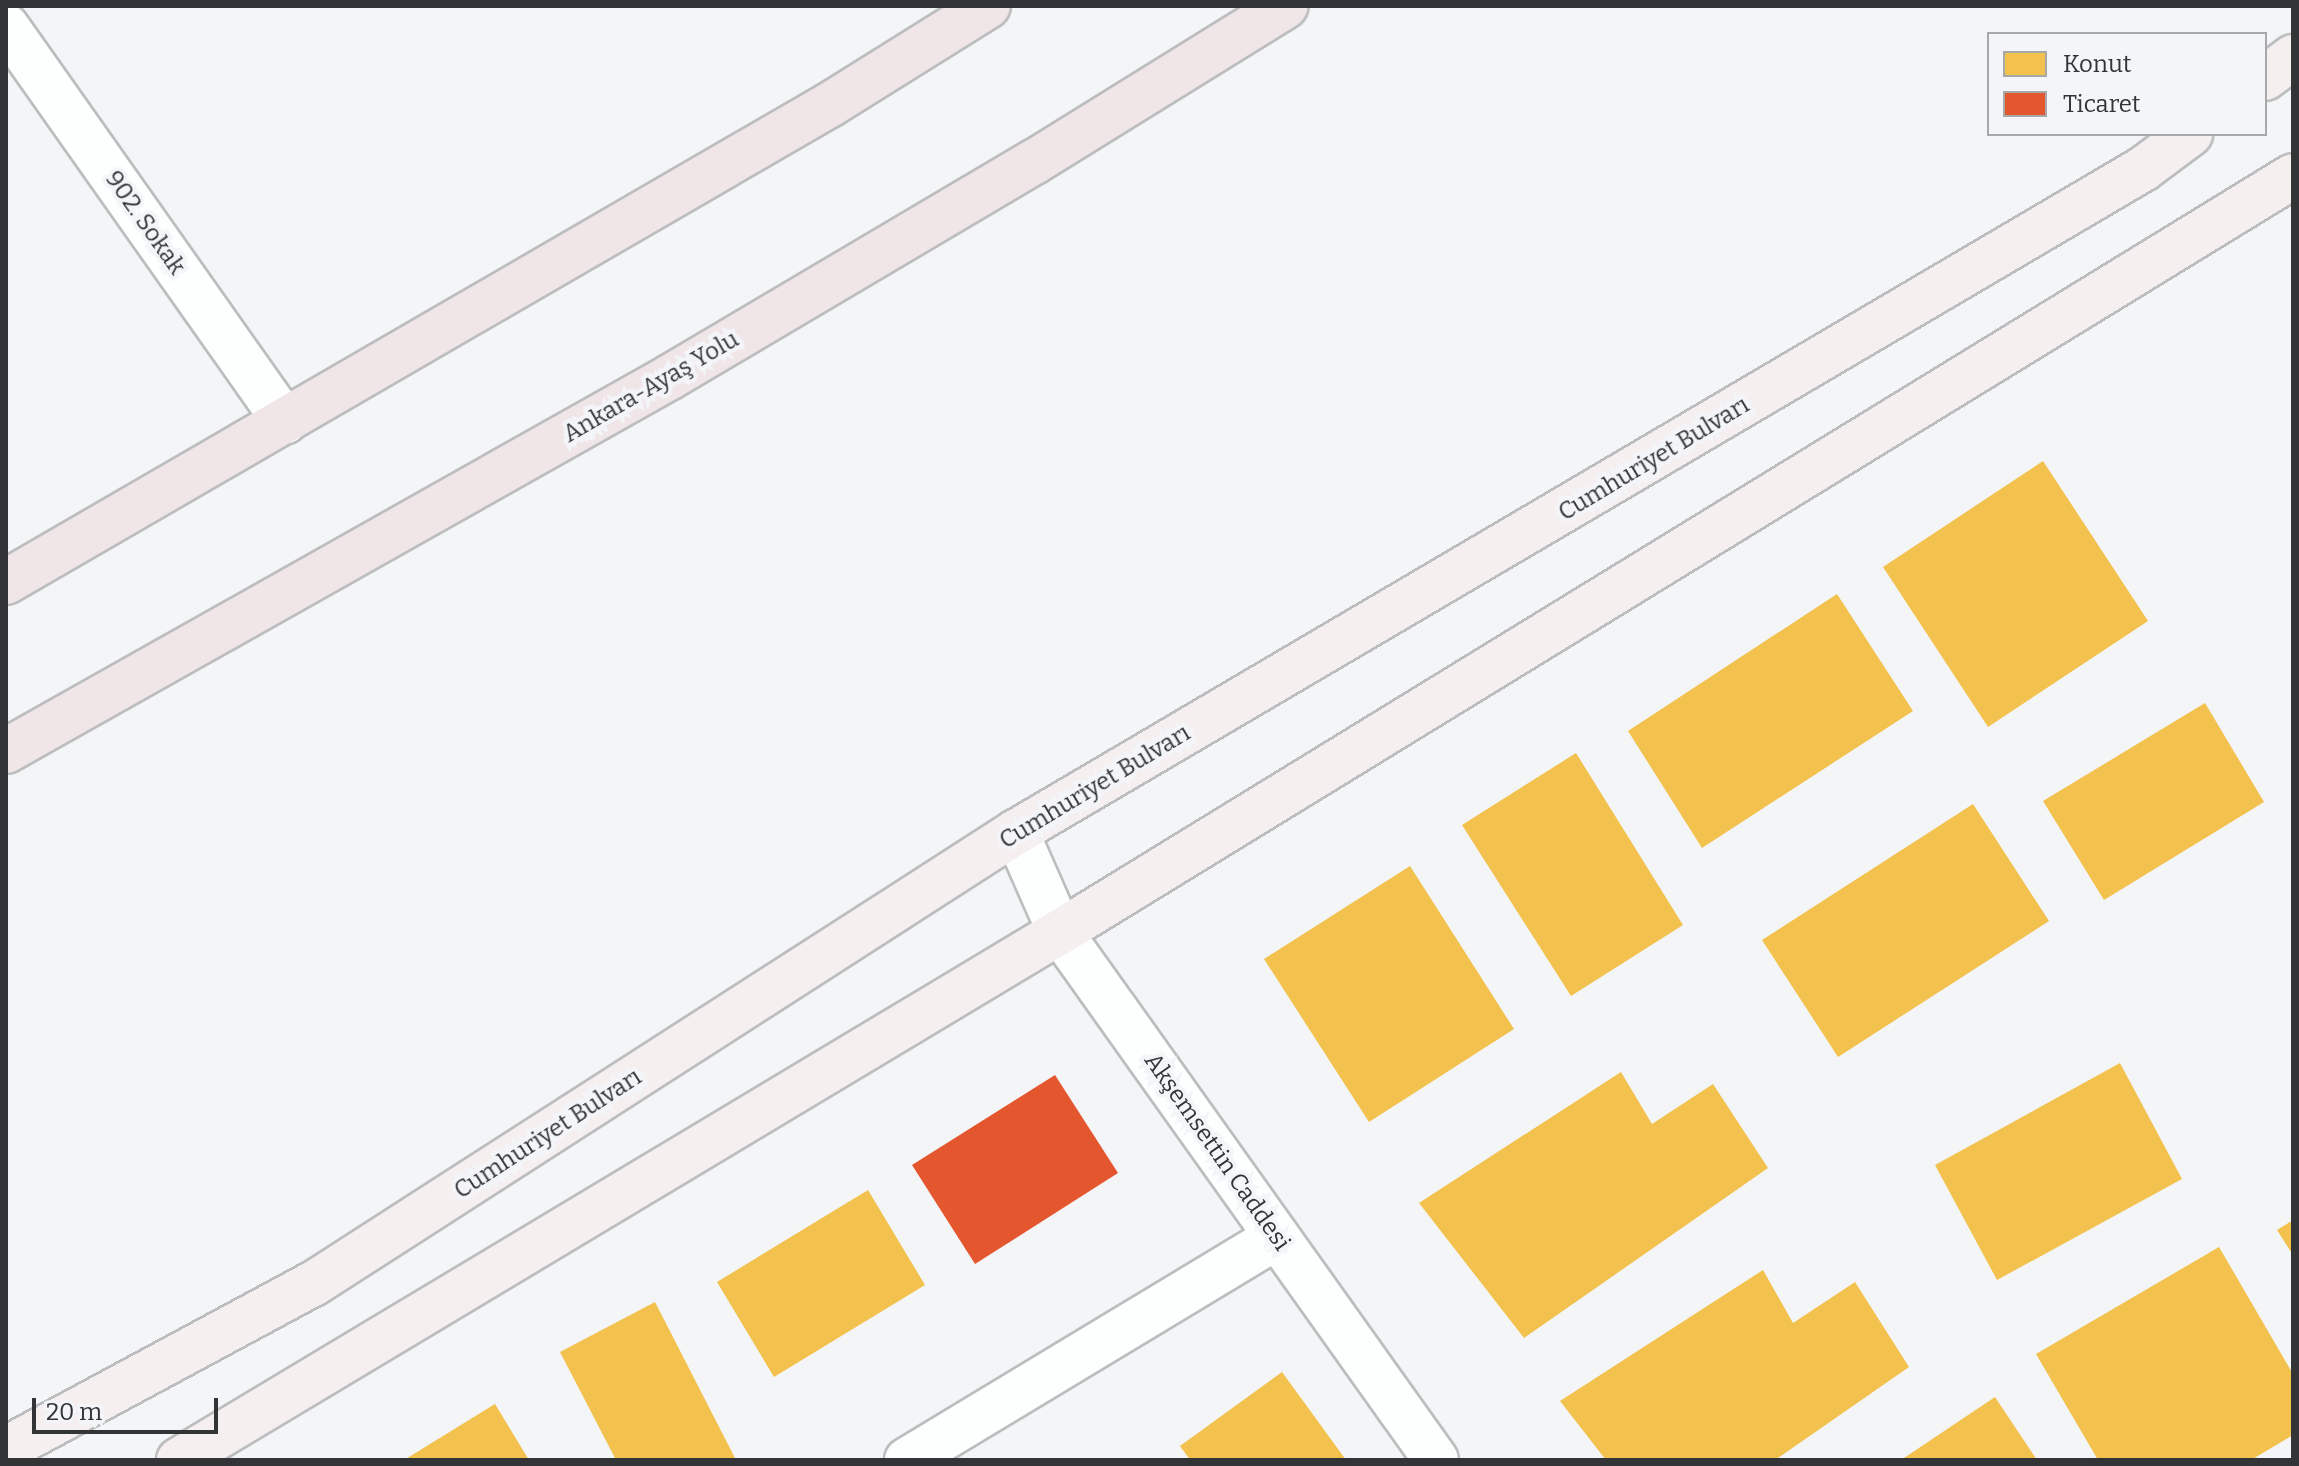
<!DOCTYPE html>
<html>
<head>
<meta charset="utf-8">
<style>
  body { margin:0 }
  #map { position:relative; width:2299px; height:1466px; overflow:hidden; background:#f4f5f7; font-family:Bitter,serif }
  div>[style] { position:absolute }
  .homes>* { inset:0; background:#f2c14e }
  .shops>* { inset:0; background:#e4572e }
  .roads { filter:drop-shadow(2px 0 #bcbdbe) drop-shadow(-2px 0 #bcbdbe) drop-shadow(0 2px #bcbdbe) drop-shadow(0 -2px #bcbdbe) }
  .minor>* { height:44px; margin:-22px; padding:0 22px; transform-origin:22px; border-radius:22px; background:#fdfefe }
  .major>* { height:44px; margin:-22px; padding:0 22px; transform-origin:22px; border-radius:22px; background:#f5eff0 }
  .highway>* { height:44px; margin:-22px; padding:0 22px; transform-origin:22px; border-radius:22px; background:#f0e5e7 }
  span { translate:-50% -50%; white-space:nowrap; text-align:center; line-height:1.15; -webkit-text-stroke:8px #f3f5f8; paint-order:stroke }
  .street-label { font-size:24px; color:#333435 }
  .frame { position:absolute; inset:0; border:8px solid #333435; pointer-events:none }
  .legend { position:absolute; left:1987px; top:32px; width:280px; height:104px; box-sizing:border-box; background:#f3f5f8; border:2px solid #a6a8aa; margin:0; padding:10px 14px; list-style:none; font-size:24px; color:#333435 }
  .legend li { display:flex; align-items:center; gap:16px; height:40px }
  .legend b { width:40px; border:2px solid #a6a8aa }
  .scale { position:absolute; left:32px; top:1398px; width:186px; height:36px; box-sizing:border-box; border:4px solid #333435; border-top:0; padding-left:10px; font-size:24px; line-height:28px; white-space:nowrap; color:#333435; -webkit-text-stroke:6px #f3f5f8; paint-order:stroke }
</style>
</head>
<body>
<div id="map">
  <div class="homes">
    <i style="clip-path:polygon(2043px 461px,2148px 621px,1988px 727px,1883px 567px)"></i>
    <i style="clip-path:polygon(1837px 594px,1913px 711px,1702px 848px,1628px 731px)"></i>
    <i style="clip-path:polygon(2205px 703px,2264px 802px,2104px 900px,2043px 801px)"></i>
    <i style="clip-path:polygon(1576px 753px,1683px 925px,1571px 996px,1462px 825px)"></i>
    <i style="clip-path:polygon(1973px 804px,2049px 921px,1838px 1057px,1762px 940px)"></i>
    <i style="clip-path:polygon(1410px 866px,1514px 1029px,1369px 1122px,1264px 959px)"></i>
    <i style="clip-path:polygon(2120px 1063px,2182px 1179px,1997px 1280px,1935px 1165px)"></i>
    <i style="clip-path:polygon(1621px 1072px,1652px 1124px,1713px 1084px,1768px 1168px,1524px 1338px,1419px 1203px)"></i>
    <i style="clip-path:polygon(868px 1190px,925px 1285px,774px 1377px,717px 1282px)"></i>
    <i style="clip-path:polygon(2293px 1220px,2293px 1255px,2277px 1230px)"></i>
    <i style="clip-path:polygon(2219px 1247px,2293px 1374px,2293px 1435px,2251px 1460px,2098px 1460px,2036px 1354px)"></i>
    <i style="clip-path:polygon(1763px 1270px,1793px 1323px,1855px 1282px,1909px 1367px,1775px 1460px,1606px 1460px,1560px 1401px)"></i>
    <i style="clip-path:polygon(655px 1302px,736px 1460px,616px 1460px,560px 1352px)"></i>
    <i style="clip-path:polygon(1282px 1372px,1346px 1460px,1190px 1460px,1180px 1446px)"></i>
    <i style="clip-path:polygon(1995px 1397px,2037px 1460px,1901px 1460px)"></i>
    <i style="clip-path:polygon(495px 1404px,529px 1460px,404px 1460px)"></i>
  </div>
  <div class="shops">
    <i style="clip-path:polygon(1055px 1075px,1118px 1173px,975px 1264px,912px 1165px)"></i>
  </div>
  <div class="roads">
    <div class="minor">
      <i style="left:6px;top:26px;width:484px;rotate:54.8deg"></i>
      <i style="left:1016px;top:832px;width:109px;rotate:66.3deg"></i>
      <i style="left:1060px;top:932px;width:648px;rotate:54.54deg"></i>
      <i style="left:907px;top:1460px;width:432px;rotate:-31.1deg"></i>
    </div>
    <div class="major">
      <i style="left:2265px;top:78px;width:35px;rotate:-37deg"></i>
      <i style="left:6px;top:1449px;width:349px;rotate:-28.3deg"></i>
      <i style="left:313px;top:1284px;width:836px;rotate:-32.74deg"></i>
      <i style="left:1016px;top:832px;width:1308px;rotate:-30.47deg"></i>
      <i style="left:2143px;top:169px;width:59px;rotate:-36.7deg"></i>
      <i style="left:179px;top:1460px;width:1027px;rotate:-30.94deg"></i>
      <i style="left:1060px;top:932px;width:1446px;rotate:-31.51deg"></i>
    </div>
    <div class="highway">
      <i style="left:6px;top:582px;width:953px;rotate:-30.09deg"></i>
      <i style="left:831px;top:104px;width:185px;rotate:-32deg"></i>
      <i style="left:6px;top:751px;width:762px;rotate:-29.39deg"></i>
      <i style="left:670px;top:377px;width:423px;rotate:-30.6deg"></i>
      <i style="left:1034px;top:162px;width:296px;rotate:-31.8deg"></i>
    </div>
  </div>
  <div class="street-label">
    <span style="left:145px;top:223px;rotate:55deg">902. Sokak</span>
    <span style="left:651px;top:387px;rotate:-30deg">Ankara-Ayaş Yolu</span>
    <span style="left:1654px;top:459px;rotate:-31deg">Cumhuriyet Bulvarı</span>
    <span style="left:1095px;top:787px;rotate:-31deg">Cumhuriyet Bulvarı</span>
    <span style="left:548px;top:1134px;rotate:-33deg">Cumhuriyet Bulvarı</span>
    <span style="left:1217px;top:1152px;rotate:55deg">Akşemsettin Caddesi</span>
  </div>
  <div class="frame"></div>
  <ul class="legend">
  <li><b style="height:22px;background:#f2c14e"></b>Konut</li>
  <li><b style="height:22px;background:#e4572e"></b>Ticaret</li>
  </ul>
  <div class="scale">20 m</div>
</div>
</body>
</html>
